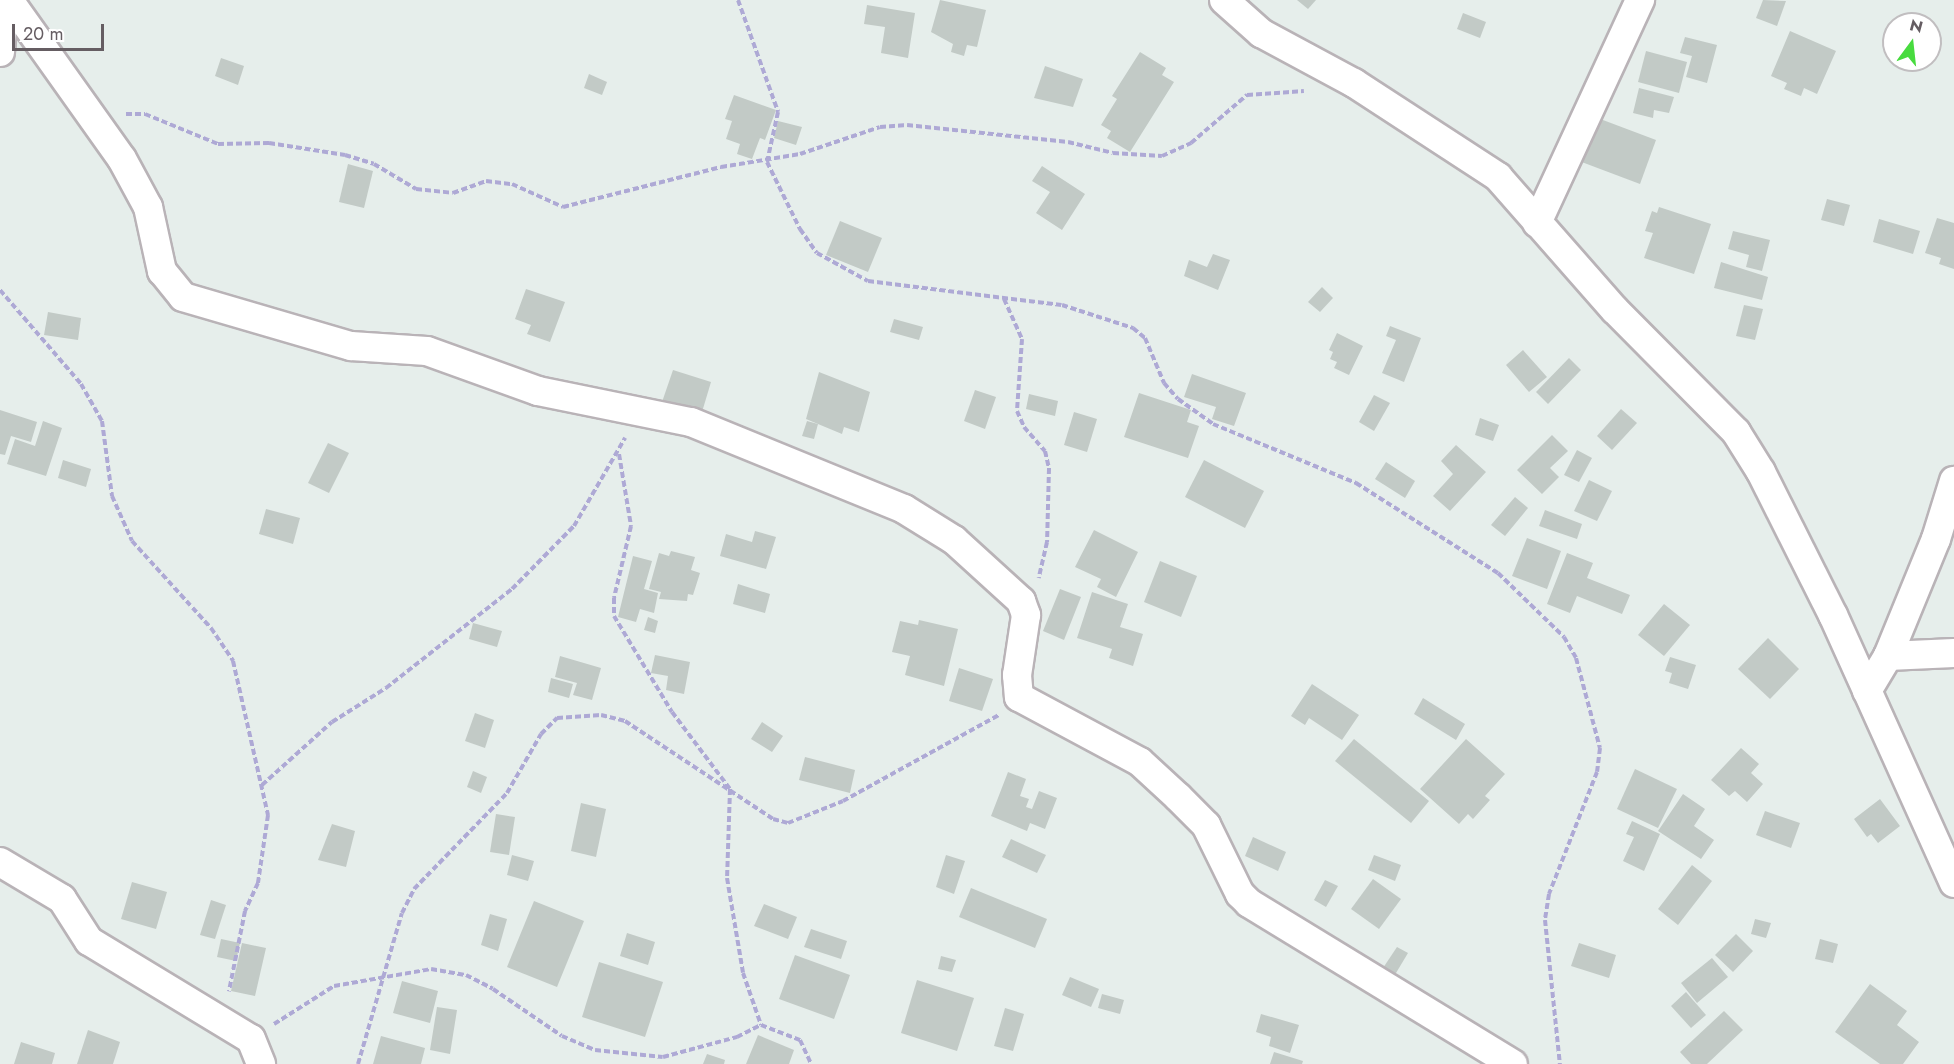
<!DOCTYPE html>
<html>
<head>
<meta charset="utf-8">
<style>
  body { margin:0 }
  #map { position:relative; width:1954px; height:1064px; overflow:hidden; background:#e6eeeb; font-family:Jost,sans-serif }
  div>[style] { position:absolute }
  .building>* { inset:0; background:#c2cac6 }
  .path>* { height:4px; margin-top:-2px; transform-origin:0; background:repeating-linear-gradient(90deg,#aea9d5 0 6px,transparent 0 9px) }
  .roads { filter:drop-shadow(2px 0 #b9b3b7) drop-shadow(-2px 0 #b9b3b7) drop-shadow(0 2px #b9b3b7) drop-shadow(0 -2px #b9b3b7) }
  .minor>* { height:28px; margin:-14px; padding:0 14px; transform-origin:14px; border-radius:14px; background:#fff }
  span { translate:-50% -50%; white-space:nowrap; text-align:center; line-height:1.15; -webkit-text-stroke:5px #fff; paint-order:stroke }
  .north { position:absolute; left:1882px; top:12px; width:60px; height:60px; box-sizing:border-box; background:#fff; border:2px solid #c1bec0; border-radius:50%; rotate:15deg; font-size:16px; font-weight:700; line-height:24px; text-align:center; color:#655d62 }
  .north::after { content:''; display:block; margin:auto; width:21px; height:27px; background:#48db3f; clip-path:polygon(50% 0,100% 100%,50% 72%,0 100%) }
  .scale { position:absolute; left:12px; top:24px; width:92px; height:27px; box-sizing:border-box; border:3px solid #655d62; border-top:0; padding-left:8px; font-size:18px; line-height:21px; white-space:nowrap; color:#655d62; -webkit-text-stroke:4px #fff; paint-order:stroke }
</style>
</head>
<body>
<div id="map">
  <div class="building">
    <i style="clip-path:polygon(940px 0,986px 10px,977px 47px,967px 45px,964px 56px,951px 52px,953px 44px,931px 32px)"></i>
    <i style="clip-path:polygon(1297px 0,1316px 0,1308px 9px)"></i>
    <i style="clip-path:polygon(1763px 0,1786px 1px,1777px 26px,1756px 18px)"></i>
    <i style="clip-path:polygon(867px 5px,915px 13px,908px 58px,881px 53px,885px 27px,864px 24px)"></i>
    <i style="clip-path:polygon(1463px 13px,1486px 22px,1480px 38px,1457px 29px)"></i>
    <i style="clip-path:polygon(1790px 31px,1836px 51px,1817px 94px,1804px 88px,1801px 96px,1784px 89px,1787px 83px,1771px 76px)"></i>
    <i style="clip-path:polygon(1685px 37px,1717px 45px,1707px 83px,1686px 77px,1692px 56px,1680px 53px)"></i>
    <i style="clip-path:polygon(1646px 51px,1687px 62px,1679px 93px,1638px 82px)"></i>
    <i style="clip-path:polygon(1140px 52px,1166px 68px,1162px 75px,1174px 82px,1130px 152px,1107px 138px,1111px 131px,1101px 125px,1117px 99px,1112px 96px)"></i>
    <i style="clip-path:polygon(221px 58px,244px 66px,238px 85px,215px 76px)"></i>
    <i style="clip-path:polygon(1045px 66px,1083px 79px,1073px 107px,1034px 98px)"></i>
    <i style="clip-path:polygon(589px 74px,607px 82px,602px 95px,584px 88px)"></i>
    <i style="clip-path:polygon(1639px 88px,1674px 97px,1669px 113px,1654px 110px,1653px 118px,1633px 113px)"></i>
    <i style="clip-path:polygon(734px 95px,776px 110px,765px 140px,760px 138px,752px 159px,737px 154px,740px 144px,726px 139px,732px 121px,725px 119px)"></i>
    <i style="clip-path:polygon(1595px 117px,1656px 140px,1640px 184px,1579px 161px)"></i>
    <i style="clip-path:polygon(778px 121px,802px 127px,796px 145px,774px 138px)"></i>
    <i style="clip-path:polygon(348px 164px,373px 171px,364px 208px,339px 202px)"></i>
    <i style="clip-path:polygon(1042px 166px,1085px 194px,1062px 230px,1036px 213px,1050px 192px,1032px 181px)"></i>
    <i style="clip-path:polygon(1827px 199px,1850px 205px,1844px 226px,1821px 220px)"></i>
    <i style="clip-path:polygon(1659px 207px,1711px 224px,1694px 274px,1644px 258px,1653px 233px,1645px 231px,1652px 211px,1657px 213px)"></i>
    <i style="clip-path:polygon(1937px 218px,1954px 223px,1954px 269px,1939px 264px,1941px 258px,1925px 253px)"></i>
    <i style="clip-path:polygon(1879px 219px,1920px 231px,1913px 254px,1873px 242px)"></i>
    <i style="clip-path:polygon(840px 221px,882px 238px,868px 272px,826px 255px)"></i>
    <i style="clip-path:polygon(1733px 231px,1770px 240px,1762px 271px,1746px 267px,1749px 255px,1728px 249px)"></i>
    <i style="clip-path:polygon(1213px 254px,1230px 260px,1218px 290px,1184px 276px,1189px 260px,1207px 267px)"></i>
    <i style="clip-path:polygon(1721px 262px,1768px 277px,1762px 300px,1714px 288px)"></i>
    <i style="clip-path:polygon(1322px 287px,1333px 298px,1320px 312px,1308px 302px)"></i>
    <i style="clip-path:polygon(526px 289px,565px 302px,550px 342px,527px 334px,531px 325px,515px 319px)"></i>
    <i style="clip-path:polygon(1744px 305px,1763px 309px,1755px 340px,1736px 336px)"></i>
    <i style="clip-path:polygon(48px 312px,81px 318px,78px 340px,44px 335px)"></i>
    <i style="clip-path:polygon(894px 319px,923px 327px,919px 340px,890px 332px)"></i>
    <i style="clip-path:polygon(1390px 326px,1421px 338px,1404px 382px,1382px 373px,1396px 340px,1386px 336px)"></i>
    <i style="clip-path:polygon(1337px 333px,1363px 346px,1349px 375px,1334px 368px,1337px 362px,1330px 359px,1333px 352px,1329px 350px)"></i>
    <i style="clip-path:polygon(1523px 350px,1547px 377px,1529px 392px,1506px 365px)"></i>
    <i style="clip-path:polygon(1569px 358px,1581px 370px,1548px 404px,1536px 392px)"></i>
    <i style="clip-path:polygon(673px 370px,711px 382px,702px 412px,661px 405px)"></i>
    <i style="clip-path:polygon(819px 372px,870px 392px,859px 432px,844px 427px,842px 434px,806px 419px)"></i>
    <i style="clip-path:polygon(1192px 374px,1246px 393px,1234px 426px,1212px 419px,1216px 407px,1184px 397px)"></i>
    <i style="clip-path:polygon(975px 390px,996px 397px,985px 429px,964px 421px)"></i>
    <i style="clip-path:polygon(1139px 393px,1191px 410px,1187px 422px,1199px 426px,1188px 458px,1124px 437px)"></i>
    <i style="clip-path:polygon(1029px 394px,1058px 401px,1055px 416px,1026px 409px)"></i>
    <i style="clip-path:polygon(1374px 395px,1390px 403px,1374px 431px,1359px 422px)"></i>
    <i style="clip-path:polygon(1621px 409px,1637px 423px,1612px 450px,1597px 436px)"></i>
    <i style="clip-path:polygon(0 410px,37px 422px,31px 442px,11px 436px,5px 455px,0 454px)"></i>
    <i style="clip-path:polygon(1074px 412px,1097px 419px,1087px 452px,1064px 445px)"></i>
    <i style="clip-path:polygon(1480px 418px,1499px 425px,1493px 441px,1475px 435px)"></i>
    <i style="clip-path:polygon(43px 421px,62px 428px,46px 476px,7px 464px,15px 439px,35px 446px)"></i>
    <i style="clip-path:polygon(807px 421px,818px 424px,814px 439px,802px 436px)"></i>
    <i style="clip-path:polygon(1552px 435px,1568px 451px,1550px 468px,1559px 477px,1542px 494px,1517px 470px)"></i>
    <i style="clip-path:polygon(328px 443px,349px 453px,329px 493px,308px 483px)"></i>
    <i style="clip-path:polygon(1456px 445px,1486px 472px,1450px 511px,1433px 496px,1453px 474px,1441px 461px)"></i>
    <i style="clip-path:polygon(1577px 450px,1592px 458px,1579px 482px,1564px 475px)"></i>
    <i style="clip-path:polygon(63px 460px,91px 469px,86px 487px,58px 478px)"></i>
    <i style="clip-path:polygon(1204px 460px,1264px 491px,1245px 528px,1185px 497px)"></i>
    <i style="clip-path:polygon(1386px 462px,1415px 481px,1405px 498px,1375px 479px)"></i>
    <i style="clip-path:polygon(1589px 480px,1612px 491px,1597px 521px,1574px 511px)"></i>
    <i style="clip-path:polygon(1515px 497px,1528px 508px,1505px 536px,1491px 525px)"></i>
    <i style="clip-path:polygon(266px 509px,300px 518px,293px 544px,259px 534px)"></i>
    <i style="clip-path:polygon(1545px 510px,1582px 524px,1577px 539px,1539px 526px)"></i>
    <i style="clip-path:polygon(1094px 530px,1138px 552px,1116px 597px,1097px 587px,1101px 579px,1075px 567px)"></i>
    <i style="clip-path:polygon(755px 531px,776px 537px,766px 569px,720px 556px,726px 534px,752px 542px)"></i>
    <i style="clip-path:polygon(1527px 538px,1561px 551px,1547px 589px,1512px 576px)"></i>
    <i style="clip-path:polygon(671px 551px,695px 557px,691px 570px,700px 573px,693px 595px,688px 594px,687px 601px,659px 599px,661px 592px,649px 589px,659px 553px,669px 556px)"></i>
    <i style="clip-path:polygon(1567px 553px,1593px 563px,1587px 578px,1630px 595px,1622px 614px,1577px 596px,1570px 613px,1547px 604px)"></i>
    <i style="clip-path:polygon(633px 556px,652px 561px,644px 589px,658px 593px,654px 613px,640px 609px,636px 622px,618px 617px)"></i>
    <i style="clip-path:polygon(1160px 561px,1197px 576px,1181px 617px,1144px 602px)"></i>
    <i style="clip-path:polygon(738px 584px,770px 594px,765px 613px,733px 604px)"></i>
    <i style="clip-path:polygon(1060px 589px,1081px 597px,1064px 640px,1043px 631px)"></i>
    <i style="clip-path:polygon(1092px 592px,1128px 604px,1120px 627px,1143px 634px,1133px 666px,1109px 658px,1112px 649px,1077px 638px)"></i>
    <i style="clip-path:polygon(1664px 604px,1690px 625px,1664px 656px,1638px 635px)"></i>
    <i style="clip-path:polygon(648px 617px,658px 621px,655px 633px,644px 630px)"></i>
    <i style="clip-path:polygon(919px 620px,958px 629px,944px 686px,905px 675px,910px 656px,892px 652px,900px 621px,918px 625px)"></i>
    <i style="clip-path:polygon(473px 623px,502px 631px,497px 647px,469px 639px)"></i>
    <i style="clip-path:polygon(1768px 638px,1799px 669px,1770px 699px,1738px 669px)"></i>
    <i style="clip-path:polygon(655px 655px,690px 662px,684px 694px,666px 690px,668px 676px,651px 673px)"></i>
    <i style="clip-path:polygon(560px 656px,601px 668px,592px 700px,573px 695px,577px 683px,555px 677px)"></i>
    <i style="clip-path:polygon(1670px 657px,1696px 665px,1688px 689px,1669px 683px,1672px 673px,1665px 671px)"></i>
    <i style="clip-path:polygon(959px 668px,993px 679px,982px 711px,949px 701px)"></i>
    <i style="clip-path:polygon(551px 678px,573px 684px,569px 698px,548px 692px)"></i>
    <i style="clip-path:polygon(1312px 684px,1359px 715px,1342px 740px,1309px 718px,1305px 725px,1291px 716px)"></i>
    <i style="clip-path:polygon(1423px 698px,1465px 724px,1456px 740px,1414px 714px)"></i>
    <i style="clip-path:polygon(475px 713px,494px 720px,485px 748px,465px 741px)"></i>
    <i style="clip-path:polygon(762px 722px,783px 736px,772px 752px,751px 739px)"></i>
    <i style="clip-path:polygon(1354px 739px,1429px 801px,1411px 823px,1335px 761px)"></i>
    <i style="clip-path:polygon(1466px 739px,1505px 774px,1485px 796px,1490px 800px,1473px 819px,1468px 814px,1459px 824px,1420px 789px)"></i>
    <i style="clip-path:polygon(1741px 748px,1759px 764px,1751px 773px,1763px 784px,1747px 802px,1735px 791px,1729px 796px,1711px 780px)"></i>
    <i style="clip-path:polygon(805px 757px,855px 770px,850px 793px,799px 780px)"></i>
    <i style="clip-path:polygon(1635px 769px,1677px 789px,1658px 828px,1617px 809px)"></i>
    <i style="clip-path:polygon(473px 771px,487px 777px,481px 793px,467px 787px)"></i>
    <i style="clip-path:polygon(1008px 772px,1026px 779px,1020px 796px,1029px 799px,1026px 807px,1032px 809px,1039px 791px,1057px 798px,1045px 829px,1030px 823px,1027px 831px,991px 816px)"></i>
    <i style="clip-path:polygon(1683px 794px,1705px 809px,1694px 826px,1714px 840px,1701px 859px,1658px 831px)"></i>
    <i style="clip-path:polygon(1880px 799px,1900px 826px,1878px 843px,1871px 834px,1867px 837px,1854px 819px)"></i>
    <i style="clip-path:polygon(581px 803px,606px 809px,596px 857px,571px 851px)"></i>
    <i style="clip-path:polygon(1765px 811px,1800px 823px,1791px 848px,1756px 835px)"></i>
    <i style="clip-path:polygon(496px 814px,515px 817px,509px 855px,490px 852px)"></i>
    <i style="clip-path:polygon(1632px 821px,1660px 834px,1644px 871px,1623px 861px,1634px 837px,1626px 834px)"></i>
    <i style="clip-path:polygon(332px 824px,355px 831px,346px 867px,318px 860px)"></i>
    <i style="clip-path:polygon(1253px 837px,1286px 852px,1278px 871px,1245px 856px)"></i>
    <i style="clip-path:polygon(1011px 839px,1046px 855px,1037px 873px,1002px 857px)"></i>
    <i style="clip-path:polygon(512px 855px,534px 861px,528px 881px,507px 875px)"></i>
    <i style="clip-path:polygon(946px 855px,965px 861px,954px 894px,936px 887px)"></i>
    <i style="clip-path:polygon(1374px 855px,1401px 865px,1395px 881px,1368px 870px)"></i>
    <i style="clip-path:polygon(1692px 865px,1712px 881px,1678px 925px,1658px 909px)"></i>
    <i style="clip-path:polygon(1373px 879px,1401px 899px,1379px 929px,1351px 909px)"></i>
    <i style="clip-path:polygon(1325px 880px,1338px 886px,1326px 907px,1314px 900px)"></i>
    <i style="clip-path:polygon(132px 882px,167px 892px,156px 929px,121px 919px)"></i>
    <i style="clip-path:polygon(971px 888px,1047px 919px,1035px 948px,959px 917px)"></i>
    <i style="clip-path:polygon(211px 900px,226px 905px,215px 939px,200px 935px)"></i>
    <i style="clip-path:polygon(534px 901px,584px 921px,557px 987px,507px 967px)"></i>
    <i style="clip-path:polygon(764px 904px,797px 917px,788px 939px,754px 926px)"></i>
    <i style="clip-path:polygon(490px 914px,507px 919px,498px 951px,481px 945px)"></i>
    <i style="clip-path:polygon(1755px 919px,1771px 923px,1766px 938px,1751px 934px)"></i>
    <i style="clip-path:polygon(811px 929px,847px 941px,841px 959px,804px 947px)"></i>
    <i style="clip-path:polygon(627px 933px,655px 942px,648px 965px,620px 956px)"></i>
    <i style="clip-path:polygon(1736px 934px,1753px 951px,1733px 972px,1715px 955px)"></i>
    <i style="clip-path:polygon(221px 939px,240px 943px,236px 961px,217px 957px)"></i>
    <i style="clip-path:polygon(1820px 939px,1838px 944px,1833px 963px,1815px 959px)"></i>
    <i style="clip-path:polygon(242px 943px,266px 948px,255px 996px,231px 991px)"></i>
    <i style="clip-path:polygon(1579px 943px,1616px 955px,1609px 978px,1571px 966px)"></i>
    <i style="clip-path:polygon(1397px 947px,1408px 953px,1393px 978px,1381px 971px)"></i>
    <i style="clip-path:polygon(795px 955px,850px 975px,834px 1019px,779px 999px)"></i>
    <i style="clip-path:polygon(941px 956px,956px 960px,952px 972px,938px 969px)"></i>
    <i style="clip-path:polygon(1712px 958px,1728px 977px,1697px 1003px,1681px 983px)"></i>
    <i style="clip-path:polygon(599px 962px,663px 982px,645px 1037px,582px 1017px)"></i>
    <i style="clip-path:polygon(1070px 977px,1099px 989px,1091px 1007px,1062px 995px)"></i>
    <i style="clip-path:polygon(917px 980px,974px 998px,957px 1051px,901px 1033px)"></i>
    <i style="clip-path:polygon(402px 981px,438px 991px,430px 1023px,393px 1013px)"></i>
    <i style="clip-path:polygon(1870px 984px,1907px 1011px,1897px 1025px,1919px 1042px,1903px 1064px,1880px 1064px,1835px 1032px)"></i>
    <i style="clip-path:polygon(1686px 992px,1706px 1015px,1691px 1028px,1671px 1006px)"></i>
    <i style="clip-path:polygon(1102px 994px,1124px 1000px,1120px 1014px,1098px 1008px)"></i>
    <i style="clip-path:polygon(437px 1007px,457px 1010px,450px 1054px,430px 1050px)"></i>
    <i style="clip-path:polygon(1005px 1008px,1024px 1014px,1013px 1051px,994px 1046px)"></i>
    <i style="clip-path:polygon(1724px 1011px,1743px 1030px,1707px 1064px,1691px 1064px,1680px 1052px)"></i>
    <i style="clip-path:polygon(1261px 1014px,1299px 1025px,1290px 1053px,1269px 1046px,1271px 1037px,1256px 1032px)"></i>
    <i style="clip-path:polygon(88px 1030px,120px 1042px,113px 1064px,77px 1064px)"></i>
    <i style="clip-path:polygon(758px 1035px,794px 1050px,789px 1064px,746px 1064px)"></i>
    <i style="clip-path:polygon(381px 1036px,425px 1048px,421px 1064px,373px 1064px)"></i>
    <i style="clip-path:polygon(21px 1042px,55px 1053px,52px 1064px,14px 1064px)"></i>
    <i style="clip-path:polygon(1274px 1052px,1303px 1061px,1302px 1064px,1270px 1064px)"></i>
    <i style="clip-path:polygon(707px 1054px,725px 1060px,724px 1064px,703px 1064px)"></i>
  </div>
  <div class="path">
    <i style="left:738px;top:0;width:119px;rotate:70.3deg"></i>
    <i style="left:778px;top:112px;width:51px;rotate:102.4deg"></i>
    <i style="left:767px;top:162px;width:75px;rotate:63.8deg"></i>
    <i style="left:800px;top:229px;width:29px;rotate:55deg"></i>
    <i style="left:817px;top:253px;width:58px;rotate:28.8deg"></i>
    <i style="left:868px;top:281px;width:195px;rotate:7.1deg"></i>
    <i style="left:1062px;top:305px;width:75px;rotate:17.9deg"></i>
    <i style="left:1133px;top:328px;width:16px;rotate:40deg"></i>
    <i style="left:1145px;top:338px;width:49px;rotate:67.1deg"></i>
    <i style="left:1164px;top:383px;width:21px;rotate:49deg"></i>
    <i style="left:1178px;top:399px;width:43px;rotate:35.5deg"></i>
    <i style="left:1213px;top:424px;width:155px;rotate:22.4deg"></i>
    <i style="left:1356px;top:483px;width:168px;rotate:32.4deg"></i>
    <i style="left:1498px;top:573px;width:92px;rotate:44.1deg"></i>
    <i style="left:1564px;top:637px;width:24px;rotate:60deg"></i>
    <i style="left:1576px;top:658px;width:93px;rotate:75.1deg"></i>
    <i style="left:1600px;top:748px;width:24px;rotate:97deg"></i>
    <i style="left:1597px;top:772px;width:131px;rotate:111.5deg"></i>
    <i style="left:1549px;top:894px;width:26px;rotate:99deg"></i>
    <i style="left:1545px;top:920px;width:145px;rotate:84.1deg"></i>
    <i style="left:126px;top:114px;width:19px"></i>
    <i style="left:145px;top:114px;width:79px;rotate:22.3deg"></i>
    <i style="left:218px;top:144px;width:51px;rotate:-1.1deg"></i>
    <i style="left:269px;top:143px;width:77px;rotate:9deg"></i>
    <i style="left:345px;top:155px;width:30px;rotate:17deg"></i>
    <i style="left:374px;top:164px;width:49px;rotate:30.8deg"></i>
    <i style="left:416px;top:189px;width:37px;rotate:6deg"></i>
    <i style="left:453px;top:193px;width:35px;rotate:-20deg"></i>
    <i style="left:486px;top:181px;width:26px;rotate:7deg"></i>
    <i style="left:512px;top:184px;width:56px;rotate:24.3deg"></i>
    <i style="left:563px;top:207px;width:163px;rotate:-14.2deg"></i>
    <i style="left:721px;top:167px;width:80px;rotate:-9.3deg"></i>
    <i style="left:800px;top:154px;width:84px;rotate:-18.6deg"></i>
    <i style="left:880px;top:127px;width:27px;rotate:-4deg"></i>
    <i style="left:907px;top:125px;width:162px;rotate:6deg"></i>
    <i style="left:1068px;top:142px;width:46px;rotate:13.7deg"></i>
    <i style="left:1113px;top:153px;width:49px;rotate:3.5deg"></i>
    <i style="left:1162px;top:156px;width:32px;rotate:-24deg"></i>
    <i style="left:1191px;top:143px;width:74px;rotate:-40.6deg"></i>
    <i style="left:1247px;top:95px;width:57px;rotate:-4deg"></i>
    <i style="left:0;top:290px;width:124px;rotate:49.2deg"></i>
    <i style="left:81px;top:384px;width:43px;rotate:60.4deg"></i>
    <i style="left:102px;top:421px;width:76px;rotate:82.4deg"></i>
    <i style="left:112px;top:496px;width:49px;rotate:66deg"></i>
    <i style="left:132px;top:541px;width:118px;rotate:47.8deg"></i>
    <i style="left:211px;top:628px;width:40px;rotate:56deg"></i>
    <i style="left:233px;top:661px;width:158px;rotate:77.2deg"></i>
    <i style="left:268px;top:815px;width:69px;rotate:98.4deg"></i>
    <i style="left:258px;top:883px;width:31px;rotate:115deg"></i>
    <i style="left:245px;top:911px;width:82px;rotate:101.3deg"></i>
    <i style="left:1004px;top:299px;width:44px;rotate:65.8deg"></i>
    <i style="left:1022px;top:339px;width:72px;rotate:94deg"></i>
    <i style="left:1017px;top:411px;width:17px;rotate:66deg"></i>
    <i style="left:1024px;top:427px;width:32px;rotate:49deg"></i>
    <i style="left:1045px;top:451px;width:17px;rotate:77deg"></i>
    <i style="left:1049px;top:468px;width:74px;rotate:91.5deg"></i>
    <i style="left:1047px;top:542px;width:37px;rotate:103deg"></i>
    <i style="left:619px;top:454px;width:73px;rotate:80.5deg"></i>
    <i style="left:631px;top:526px;width:74px;rotate:103.3deg"></i>
    <i style="left:614px;top:598px;width:18px;rotate:90deg"></i>
    <i style="left:614px;top:616px;width:112px;rotate:58.9deg"></i>
    <i style="left:672px;top:712px;width:96px;rotate:53deg"></i>
    <i style="left:730px;top:789px;width:89px;rotate:91.9deg"></i>
    <i style="left:727px;top:878px;width:96px;rotate:80.4deg"></i>
    <i style="left:743px;top:973px;width:55px;rotate:70.9deg"></i>
    <i style="left:262px;top:785px;width:94px;rotate:-42deg"></i>
    <i style="left:332px;top:722px;width:64px;rotate:-32.2deg"></i>
    <i style="left:386px;top:688px;width:160px;rotate:-38.2deg"></i>
    <i style="left:512px;top:589px;width:88px;rotate:-45.5deg"></i>
    <i style="left:574px;top:526px;width:102px;rotate:-59.9deg"></i>
    <i style="left:274px;top:1024px;width:71px;rotate:-32.3deg"></i>
    <i style="left:334px;top:986px;width:98px;rotate:-9.9deg"></i>
    <i style="left:431px;top:969px;width:36px;rotate:10deg"></i>
    <i style="left:466px;top:975px;width:30px;rotate:27deg"></i>
    <i style="left:493px;top:989px;width:83px;rotate:34.3deg"></i>
    <i style="left:562px;top:1036px;width:36px;rotate:23deg"></i>
    <i style="left:595px;top:1050px;width:68px;rotate:5.9deg"></i>
    <i style="left:663px;top:1057px;width:77px;rotate:-15.1deg"></i>
    <i style="left:737px;top:1037px;width:27px;rotate:-27deg"></i>
    <i style="left:761px;top:1025px;width:42px;rotate:21deg"></i>
    <i style="left:800px;top:1040px;width:26px;rotate:65deg"></i>
    <i style="left:358px;top:1064px;width:157px;rotate:-73.8deg"></i>
    <i style="left:402px;top:913px;width:27px;rotate:-63deg"></i>
    <i style="left:414px;top:889px;width:134px;rotate:-45.9deg"></i>
    <i style="left:507px;top:793px;width:68px;rotate:-60deg"></i>
    <i style="left:541px;top:734px;width:23px;rotate:-45deg"></i>
    <i style="left:557px;top:718px;width:44px;rotate:-3.9deg"></i>
    <i style="left:601px;top:715px;width:25px;rotate:14deg"></i>
    <i style="left:625px;top:721px;width:178px;rotate:33.5deg"></i>
    <i style="left:773px;top:819px;width:16px;rotate:15deg"></i>
    <i style="left:788px;top:823px;width:59px;rotate:-21.8deg"></i>
    <i style="left:843px;top:801px;width:178px;rotate:-28.9deg"></i>
  </div>
  <div class="roads">
    <div class="minor">
      <i style="left:1224px;top:0;width:50px;rotate:41.7deg"></i>
      <i style="left:1261px;top:33px;width:106px;rotate:28.3deg"></i>
      <i style="left:1354px;top:83px;width:172px;rotate:33.1deg"></i>
      <i style="left:1498px;top:177px;width:177px;rotate:48.7deg"></i>
      <i style="left:1615px;top:310px;width:172px;rotate:45.2deg"></i>
      <i style="left:1736px;top:432px;width:47px;rotate:58deg"></i>
      <i style="left:1761px;top:472px;width:160px;rotate:63.3deg"></i>
      <i style="left:1833px;top:615px;width:294px;rotate:65.7deg"></i>
      <i style="left:11px;top:3px;width:191px;rotate:54.6deg"></i>
      <i style="left:122px;top:159px;width:55px;rotate:61.6deg"></i>
      <i style="left:148px;top:207px;width:66px;rotate:77.7deg"></i>
      <i style="left:162px;top:271px;width:33px;rotate:51deg"></i>
      <i style="left:183px;top:297px;width:175px;rotate:16.3deg"></i>
      <i style="left:351px;top:346px;width:76px;rotate:3.8deg"></i>
      <i style="left:427px;top:351px;width:118px;rotate:19.8deg"></i>
      <i style="left:538px;top:391px;width:156px;rotate:11.5deg"></i>
      <i style="left:691px;top:422px;width:230px;rotate:22.2deg"></i>
      <i style="left:904px;top:509px;width:59px;rotate:31.8deg"></i>
      <i style="left:954px;top:540px;width:91px;rotate:42.3deg"></i>
      <i style="left:1021px;top:601px;width:15px;rotate:70deg"></i>
      <i style="left:1026px;top:615px;width:61px;rotate:98.5deg"></i>
      <i style="left:1017px;top:675px;width:22px;rotate:85deg"></i>
      <i style="left:1019px;top:697px;width:137px;rotate:28.2deg"></i>
      <i style="left:1140px;top:762px;width:52px;rotate:42.6deg"></i>
      <i style="left:1178px;top:797px;width:40px;rotate:45deg"></i>
      <i style="left:1206px;top:825px;width:77px;rotate:63.8deg"></i>
      <i style="left:1240px;top:894px;width:13px;rotate:45deg"></i>
      <i style="left:1249px;top:903px;width:309px;rotate:31.4deg"></i>
      <i style="left:0;top:52px;width:23px;rotate:-85deg"></i>
      <i style="left:2px;top:29px;width:31px;rotate:-71deg"></i>
      <i style="left:1537px;top:223px;width:246px;rotate:-65.2deg"></i>
      <i style="left:1888px;top:656px;width:66px;rotate:-2.6deg"></i>
      <i style="left:1867px;top:691px;width:41px;rotate:-59deg"></i>
      <i style="left:1888px;top:656px;width:126px;rotate:-67.7deg"></i>
      <i style="left:1936px;top:539px;width:61px;rotate:-72.8deg"></i>
      <i style="left:0;top:862px;width:72px;rotate:30.8deg"></i>
      <i style="left:62px;top:899px;width:50px;rotate:57.3deg"></i>
      <i style="left:89px;top:941px;width:189px;rotate:31.2deg"></i>
      <i style="left:251px;top:1039px;width:27px;rotate:68deg"></i>
    </div>
  </div>
  <div class="north">N</div>
  <div class="scale">20 m</div>
</div>
</body>
</html>
